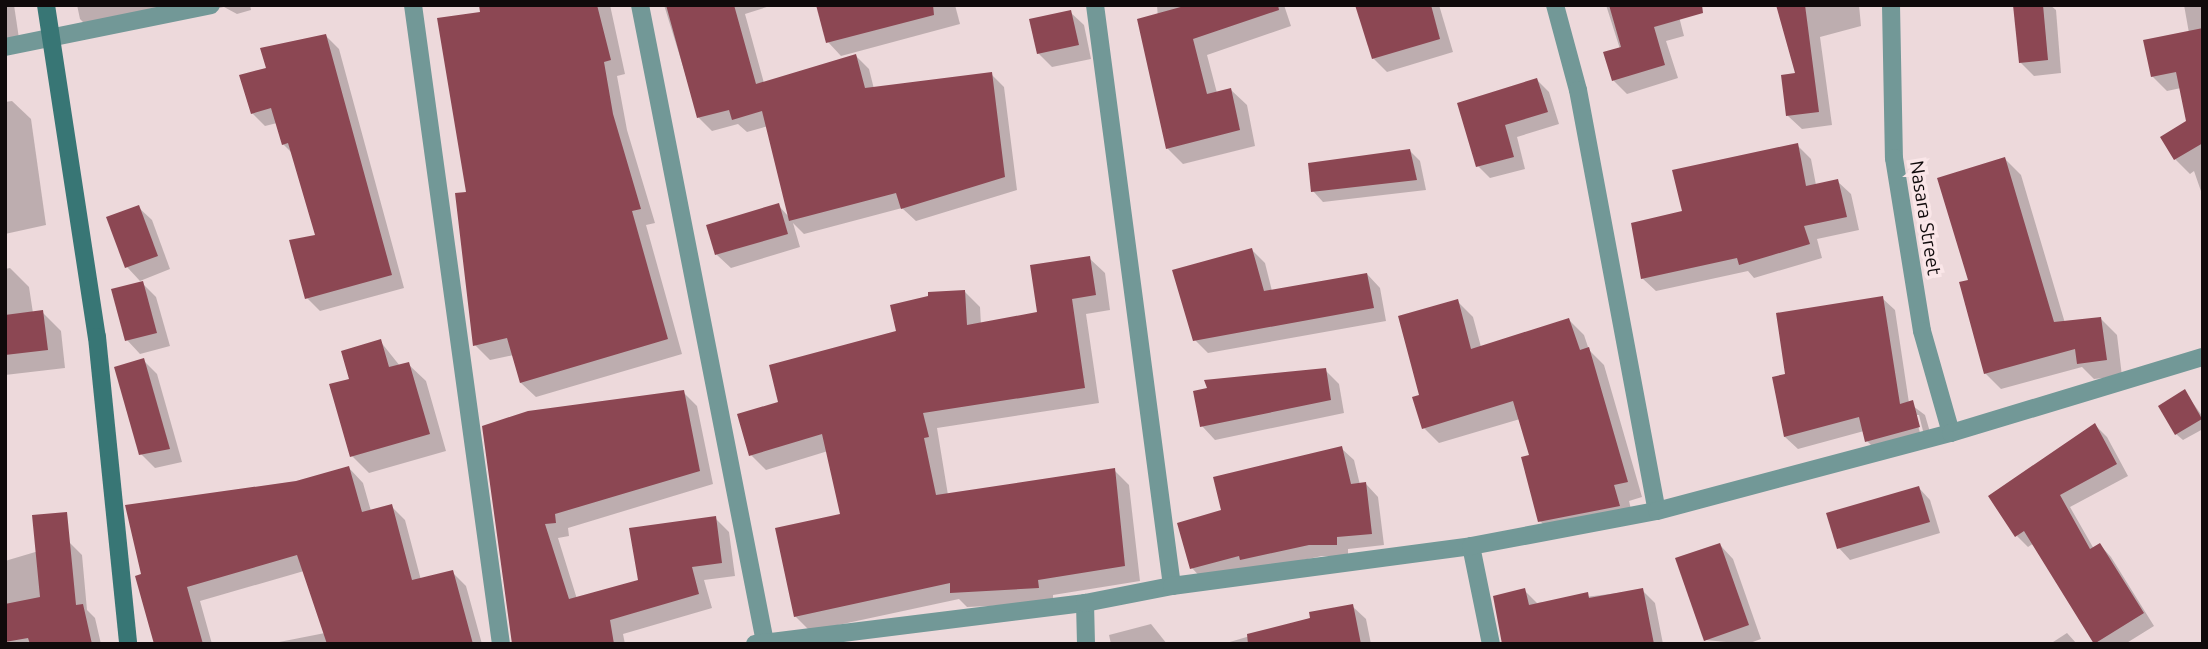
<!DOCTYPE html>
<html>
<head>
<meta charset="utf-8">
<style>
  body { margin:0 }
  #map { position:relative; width:2208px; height:649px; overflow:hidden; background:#edd9db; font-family:Ubuntu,sans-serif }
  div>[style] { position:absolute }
  .shadow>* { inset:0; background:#0003 }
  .building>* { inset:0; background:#8c4753 }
  .street>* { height:18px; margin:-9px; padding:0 9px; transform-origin:9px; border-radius:9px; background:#729897 }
  .secondary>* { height:18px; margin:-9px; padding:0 9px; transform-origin:9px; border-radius:9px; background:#387675 }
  span { translate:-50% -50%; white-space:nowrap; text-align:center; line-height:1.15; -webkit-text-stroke:7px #fae6e8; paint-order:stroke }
  .street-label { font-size:19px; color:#100a0b }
  .frame { position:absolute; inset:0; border:7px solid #100a0b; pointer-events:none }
</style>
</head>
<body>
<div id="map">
  <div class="shadow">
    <i style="clip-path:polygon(5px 5px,14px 5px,21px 52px,5px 55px)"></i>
    <i style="clip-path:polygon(77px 5px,250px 5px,251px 10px,237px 14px,224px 7px,94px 33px,80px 19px)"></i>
    <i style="clip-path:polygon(481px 5px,610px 5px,625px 74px,617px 76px,627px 130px,655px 223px,646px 225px,682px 354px,536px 397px,521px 383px,514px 355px,490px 360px,475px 345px,468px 193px)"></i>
    <i style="clip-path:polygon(664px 5px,773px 5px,745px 14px,764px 83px,856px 56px,869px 69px,874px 89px,991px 74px,1004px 87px,1017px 190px,916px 221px,902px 208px,804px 234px,793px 223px,800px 247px,731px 268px,717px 255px,708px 226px,778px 205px,789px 217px,768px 126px,747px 132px,738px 124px,712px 131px,699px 118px)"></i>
    <i style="clip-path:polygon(818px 5px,955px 5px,960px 24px,841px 56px,828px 42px)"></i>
    <i style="clip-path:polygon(1157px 5px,1284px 5px,1291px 26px,1207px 55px,1217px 93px,1231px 90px,1247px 105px,1255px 146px,1183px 164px,1167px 148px)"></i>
    <i style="clip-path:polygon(1357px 5px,1439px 5px,1453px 52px,1387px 72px,1373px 58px)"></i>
    <i style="clip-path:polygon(1606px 5px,1676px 5px,1684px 36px,1666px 41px,1678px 78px,1627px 94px,1614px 81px,1606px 53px,1620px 49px)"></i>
    <i style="clip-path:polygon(1778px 5px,1859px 5px,1861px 26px,1820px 37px,1832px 125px,1802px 129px,1788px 116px,1797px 74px)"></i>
    <i style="clip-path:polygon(2015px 5px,2050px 5px,2056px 10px,2061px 73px,2034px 76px,2020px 62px)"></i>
    <i style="clip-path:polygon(2184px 5px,2203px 5px,2203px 197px,2194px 171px,2190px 174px,2175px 159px,2188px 122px,2181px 88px,2167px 91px,2152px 76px,2189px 33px)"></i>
    <i style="clip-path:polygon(1070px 12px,1084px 25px,1091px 59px,1052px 67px,1038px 53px)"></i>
    <i style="clip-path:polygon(326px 36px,339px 49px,404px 288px,320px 311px,307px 298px,317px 236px,293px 154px,283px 144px,277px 123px,265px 126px,252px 113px,268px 69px)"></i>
    <i style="clip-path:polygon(1537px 80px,1549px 92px,1559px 124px,1517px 137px,1525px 169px,1490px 178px,1478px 166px,1459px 104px)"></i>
    <i style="clip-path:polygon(12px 101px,31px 119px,46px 225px,5px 234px,5px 102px)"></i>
    <i style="clip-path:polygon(1797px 145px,1811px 159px,1816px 185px,1837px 181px,1851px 194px,1859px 230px,1817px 239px,1822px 258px,1754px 278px,1748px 271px,1656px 291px,1642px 278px,1684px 213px)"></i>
    <i style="clip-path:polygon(1409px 150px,1420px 161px,1426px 190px,1323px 202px,1313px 191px)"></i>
    <i style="clip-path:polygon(2005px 159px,2021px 175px,2065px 323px,2101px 319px,2117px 335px,2122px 376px,2094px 379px,2082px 367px,2001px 389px,1985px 373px,1970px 281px)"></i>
    <i style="clip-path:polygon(138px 207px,152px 220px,170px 269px,140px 281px,127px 267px)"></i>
    <i style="clip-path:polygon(1252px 250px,1265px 263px,1272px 291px,1367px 274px,1380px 288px,1386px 321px,1208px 353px,1195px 340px)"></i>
    <i style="clip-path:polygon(1089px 258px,1105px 273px,1110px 310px,1086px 314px,1099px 403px,937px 428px,948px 495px,1114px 470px,1129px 485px,1140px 581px,1053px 595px,1053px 603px,967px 607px,959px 599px,810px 631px,795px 616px,843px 515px,828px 451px,766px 470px,751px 455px,780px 403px,965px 292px,980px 307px,981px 325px,1039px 314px)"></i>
    <i style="clip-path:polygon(10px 268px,29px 287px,33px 313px,42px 312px,61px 331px,65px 368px,5px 375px,5px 269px)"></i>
    <i style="clip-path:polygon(142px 283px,156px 297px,170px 346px,140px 354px,127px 340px)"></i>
    <i style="clip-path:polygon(evenodd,1882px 298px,1895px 310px,1909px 403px,1925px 415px,1932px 439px,1879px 453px,1867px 441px,1864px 431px,1798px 449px,1785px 437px,1774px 378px,1787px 375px,1882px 298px,1915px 415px,1919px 415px,1924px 435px,1921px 436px,1915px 415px)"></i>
    <i style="clip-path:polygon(1457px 301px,1473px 317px,1481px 347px,1569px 320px,1584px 335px,1589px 350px,1604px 365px,1642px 497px,1629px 501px,1634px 522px,1556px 536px,1540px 521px,1531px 456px,1520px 419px,1439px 443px,1424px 428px,1421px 396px)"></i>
    <i style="clip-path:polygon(380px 341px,400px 366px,408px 364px,426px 381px,446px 451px,369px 473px,352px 456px)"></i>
    <i style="clip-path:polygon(143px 360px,157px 374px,182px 462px,155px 468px,141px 454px)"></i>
    <i style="clip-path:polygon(1325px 370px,1339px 384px,1344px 413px,1215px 440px,1202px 426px)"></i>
    <i style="clip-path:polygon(683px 392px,697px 406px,713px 484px,568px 528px,569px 536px,558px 538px,577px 599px,640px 581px,715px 518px,729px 532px,735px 576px,704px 580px,712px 608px,623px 634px,625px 644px,514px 644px,484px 427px)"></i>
    <i style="clip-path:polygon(2185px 392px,2203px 417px,2203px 429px,2183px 440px,2176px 434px)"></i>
    <i style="clip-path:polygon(2095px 425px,2107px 437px,2128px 476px,2070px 507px,2094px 549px,2100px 545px,2111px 557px,2154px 626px,2125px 644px,2096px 644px,2034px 543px,2028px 547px,2017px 536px)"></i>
    <i style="clip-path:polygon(1341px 448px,1354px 460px,1360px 485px,1366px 484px,1378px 497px,1384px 545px,1348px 549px,1348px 556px,1322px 556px,1204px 581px,1192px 568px,1223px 511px)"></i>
    <i style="clip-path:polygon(349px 468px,363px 483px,371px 511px,391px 506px,405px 520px,421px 580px,452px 572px,466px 586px,482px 644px,269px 644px,325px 633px,304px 571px,200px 601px,212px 644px,156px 644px,137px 577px,296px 482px)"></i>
    <i style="clip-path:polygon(1919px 488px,1930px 500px,1940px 533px,1850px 560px,1839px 548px)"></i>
    <i style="clip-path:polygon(69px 542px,82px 555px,87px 610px,95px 618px,101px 644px,5px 644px,5px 561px)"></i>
    <i style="clip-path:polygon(1720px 545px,1733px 559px,1761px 639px,1747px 644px,1705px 640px)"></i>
    <i style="clip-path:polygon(1524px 590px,1537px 603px,1642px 590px,1655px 603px,1663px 644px,1502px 644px)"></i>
    <i style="clip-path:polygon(1352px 606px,1366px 619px,1371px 644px,1223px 644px)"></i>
    <i style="clip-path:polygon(1151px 624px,1167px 644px,1111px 644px,1109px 635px)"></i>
    <i style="clip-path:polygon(2067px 633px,2077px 644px,2050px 644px)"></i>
  </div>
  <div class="building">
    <i style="clip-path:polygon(479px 5px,597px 5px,611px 60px,604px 62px,613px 114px,641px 209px,632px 211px,668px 339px,520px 383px,507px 338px,473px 346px,455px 193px,466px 192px,437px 18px,480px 12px)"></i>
    <i style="clip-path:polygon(666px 5px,734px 5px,756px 84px,856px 54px,865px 88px,992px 72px,1005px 177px,901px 209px,896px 193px,789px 221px,762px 111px,732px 120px,729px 110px,697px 118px)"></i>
    <i style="clip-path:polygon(816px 5px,933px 5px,934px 15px,826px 43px)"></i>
    <i style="clip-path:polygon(1188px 5px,1278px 5px,1279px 10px,1193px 39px,1207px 94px,1231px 88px,1240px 130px,1166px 149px,1137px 19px)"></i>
    <i style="clip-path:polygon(1355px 5px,1431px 5px,1440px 39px,1372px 59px)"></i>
    <i style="clip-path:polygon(1609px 5px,1702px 5px,1703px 13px,1654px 27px,1665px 65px,1612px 81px,1603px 52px,1621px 47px)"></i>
    <i style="clip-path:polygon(1776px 5px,1805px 5px,1819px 112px,1786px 116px,1781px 75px,1795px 73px)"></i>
    <i style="clip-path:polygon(2013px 5px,2043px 5px,2048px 60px,2019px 63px)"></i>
    <i style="clip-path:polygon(1071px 10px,1079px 45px,1037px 54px,1029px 19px)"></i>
    <i style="clip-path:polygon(2203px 28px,2203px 143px,2174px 160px,2160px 137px,2186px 121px,2176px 72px,2151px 77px,2143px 40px)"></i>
    <i style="clip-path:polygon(326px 34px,392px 275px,305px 299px,289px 240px,315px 235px,288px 143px,282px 145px,271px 108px,251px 114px,239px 75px,266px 68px,260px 48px)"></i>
    <i style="clip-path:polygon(1537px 78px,1548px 112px,1505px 125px,1514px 157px,1476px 167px,1457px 103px)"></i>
    <i style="clip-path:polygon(1798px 143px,1806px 186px,1838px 179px,1847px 217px,1804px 226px,1810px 244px,1739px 265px,1737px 258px,1641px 279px,1631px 223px,1682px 211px,1672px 170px)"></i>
    <i style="clip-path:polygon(1410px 149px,1417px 180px,1311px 192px,1308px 163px)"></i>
    <i style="clip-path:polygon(2005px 157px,2054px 322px,2101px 317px,2107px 360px,2077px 364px,2075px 349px,1984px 374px,1959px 282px,1968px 280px,1937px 178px)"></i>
    <i style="clip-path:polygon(779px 203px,788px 234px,715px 255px,706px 225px)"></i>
    <i style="clip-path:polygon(139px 205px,158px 256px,125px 268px,106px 217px)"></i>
    <i style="clip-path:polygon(1252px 248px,1264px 291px,1367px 273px,1374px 308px,1193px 341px,1172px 270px)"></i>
    <i style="clip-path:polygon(1090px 256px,1096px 295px,1072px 299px,1085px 388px,923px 413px,929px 437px,924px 438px,936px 495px,1115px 468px,1125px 566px,1038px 580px,1039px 588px,950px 593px,950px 583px,794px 617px,775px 528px,840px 514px,822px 434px,749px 456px,737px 414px,778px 402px,769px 365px,896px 331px,890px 305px,928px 296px,928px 292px,965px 290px,967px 325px,1037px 312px,1030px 265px)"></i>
    <i style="clip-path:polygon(143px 281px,157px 333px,125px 341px,111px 289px)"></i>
    <i style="clip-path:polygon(1883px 296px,1900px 404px,1913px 400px,1920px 427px,1865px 442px,1859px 417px,1784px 437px,1772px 377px,1785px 374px,1776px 313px)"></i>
    <i style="clip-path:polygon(1458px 299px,1471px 349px,1569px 318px,1580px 350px,1589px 347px,1628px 482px,1614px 485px,1620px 506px,1538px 522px,1521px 457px,1529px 455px,1513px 401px,1422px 429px,1412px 397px,1419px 395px,1398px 316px)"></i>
    <i style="clip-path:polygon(43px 310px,48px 350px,5px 355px,5px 315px)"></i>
    <i style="clip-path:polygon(381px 339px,389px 367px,409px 362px,430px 434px,350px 457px,329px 384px,349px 379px,341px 351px)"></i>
    <i style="clip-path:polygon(144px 358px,170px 449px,139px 455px,114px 367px)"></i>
    <i style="clip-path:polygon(1326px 368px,1331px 400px,1200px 427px,1193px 391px,1207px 388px,1204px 380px)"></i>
    <i style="clip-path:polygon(2185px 389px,2202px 419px,2175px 435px,2158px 406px)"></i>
    <i style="clip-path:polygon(684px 390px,700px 471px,555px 514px,556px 523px,545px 524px,569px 599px,638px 580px,629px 528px,716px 516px,722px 563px,692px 567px,699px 594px,610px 620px,614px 644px,512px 644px,482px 426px,528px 411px)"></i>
    <i style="clip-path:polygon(2095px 423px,2117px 464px,2060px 495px,2090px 549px,2100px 543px,2144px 613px,2094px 644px,2024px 531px,2015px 537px,1988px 496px)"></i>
    <i style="clip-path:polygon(1342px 446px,1351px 484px,1366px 482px,1372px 534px,1337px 537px,1337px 545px,1309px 545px,1240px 560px,1239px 556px,1190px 569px,1177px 523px,1221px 510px,1213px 477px)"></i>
    <i style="clip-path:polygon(349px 466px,362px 512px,392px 504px,412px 580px,453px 570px,473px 644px,327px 644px,297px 555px,187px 587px,203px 644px,154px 644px,135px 576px,141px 574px,125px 505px,296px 481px)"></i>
    <i style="clip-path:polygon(1919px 486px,1930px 522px,1837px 549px,1826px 513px)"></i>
    <i style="clip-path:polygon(67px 512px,76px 605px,83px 604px,92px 644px,30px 644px,28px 638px,5px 642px,5px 604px,40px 597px,32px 515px)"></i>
    <i style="clip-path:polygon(1720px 543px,1749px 625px,1704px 641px,1675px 558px)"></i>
    <i style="clip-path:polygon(1525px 588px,1529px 605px,1588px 592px,1589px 598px,1643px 588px,1654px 644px,1502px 644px,1493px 596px)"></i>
    <i style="clip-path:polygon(1353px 604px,1361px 644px,1248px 644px,1247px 634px,1310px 618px,1309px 612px)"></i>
  </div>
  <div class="street">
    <i style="left:413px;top:5px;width:645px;rotate:82.16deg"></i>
    <i style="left:640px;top:5px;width:649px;rotate:78.9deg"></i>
    <i style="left:1095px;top:5px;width:586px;rotate:82.45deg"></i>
    <i style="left:1555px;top:5px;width:88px;rotate:74.9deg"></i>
    <i style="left:1578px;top:90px;width:428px;rotate:79.4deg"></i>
    <i style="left:1891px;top:5px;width:153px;rotate:88.9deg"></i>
    <i style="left:1894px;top:158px;width:175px;rotate:80.8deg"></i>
    <i style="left:1922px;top:331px;width:106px;rotate:74.1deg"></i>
    <i style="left:5px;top:47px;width:210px;rotate:-11.5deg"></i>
    <i style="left:1471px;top:546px;width:100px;rotate:78.5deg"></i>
    <i style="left:1085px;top:603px;width:41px;rotate:88.6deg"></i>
    <i style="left:755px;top:644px;width:333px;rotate:-7.1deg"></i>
    <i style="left:1085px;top:603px;width:89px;rotate:-11.1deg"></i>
    <i style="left:1172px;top:586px;width:302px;rotate:-7.6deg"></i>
    <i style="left:1471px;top:546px;width:189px;rotate:-10.7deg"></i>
    <i style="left:1657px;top:511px;width:304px;rotate:-14.9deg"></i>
    <i style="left:1951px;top:433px;width:263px;rotate:-16.8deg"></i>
  </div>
  <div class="secondary">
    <i style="left:46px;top:5px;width:336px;rotate:81.3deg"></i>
    <i style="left:97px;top:337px;width:309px;rotate:84.2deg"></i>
  </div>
  <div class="street-label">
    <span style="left:1925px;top:218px;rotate:81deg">Nasara Street</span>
  </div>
  <div class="frame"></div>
</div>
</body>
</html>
